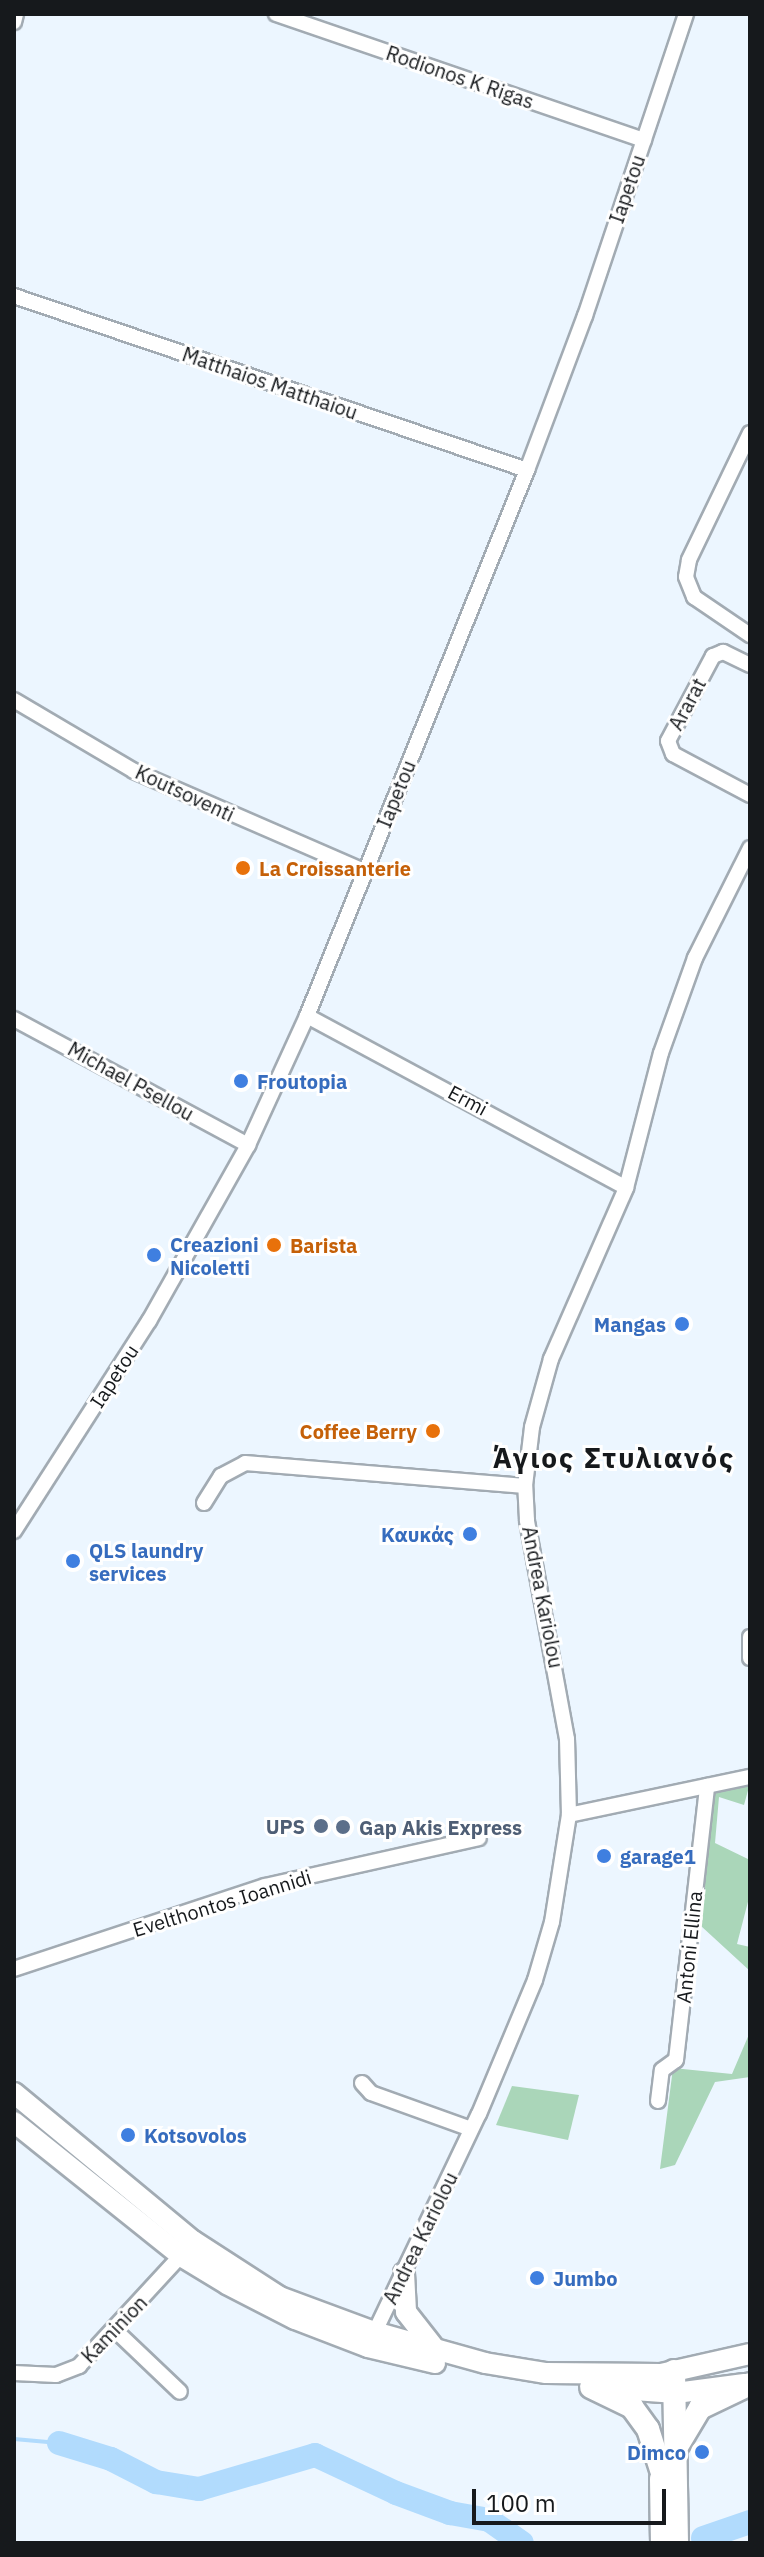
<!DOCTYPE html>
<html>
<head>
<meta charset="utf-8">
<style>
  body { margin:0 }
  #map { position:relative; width:764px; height:2557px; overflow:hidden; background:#ecf6ff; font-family:"IBM Plex Sans",sans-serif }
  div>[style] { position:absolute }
  .green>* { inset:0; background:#aad6b9 }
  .stream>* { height:4px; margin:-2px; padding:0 2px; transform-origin:2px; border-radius:2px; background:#b1dbfd }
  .river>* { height:24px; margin:-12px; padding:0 12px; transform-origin:12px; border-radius:12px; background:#b1dbfd }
  .roads { filter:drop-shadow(2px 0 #a2abb3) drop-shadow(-2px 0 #a2abb3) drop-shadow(0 2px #a2abb3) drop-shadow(0 -2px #a2abb3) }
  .minor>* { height:14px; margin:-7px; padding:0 7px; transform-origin:7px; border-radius:7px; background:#fff }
  .secondary>* { height:20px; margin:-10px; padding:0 10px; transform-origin:10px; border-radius:10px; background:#fff }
  .primary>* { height:22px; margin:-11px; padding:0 11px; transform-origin:11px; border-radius:11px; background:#fff }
  .dots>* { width:22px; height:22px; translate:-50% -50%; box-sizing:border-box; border:4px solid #fff; border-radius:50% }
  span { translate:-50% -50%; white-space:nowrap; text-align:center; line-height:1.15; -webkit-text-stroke:6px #fff; paint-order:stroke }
  .street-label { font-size:20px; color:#16191c }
  .food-label { font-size:20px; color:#c56008; font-weight:700 }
  .left { translate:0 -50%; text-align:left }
  .right { translate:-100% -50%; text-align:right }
  .shop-label { font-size:20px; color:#366cbe; font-weight:700 }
  .service-label { font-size:20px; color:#4e5e75; font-weight:700 }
  .district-label { font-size:28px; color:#16191c; font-weight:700; letter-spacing:2px }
  .frame { position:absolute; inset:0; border:16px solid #16191c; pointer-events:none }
  .scale { position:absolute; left:472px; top:2489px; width:194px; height:36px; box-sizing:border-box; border:4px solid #16191c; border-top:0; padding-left:10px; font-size:24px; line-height:28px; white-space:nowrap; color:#16191c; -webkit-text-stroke:6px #fff; paint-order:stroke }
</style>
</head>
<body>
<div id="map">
  <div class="green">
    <i style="clip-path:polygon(750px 1783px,744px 1805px,719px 1797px,715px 1843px,750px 1860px,750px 1894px,737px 1944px,750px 1947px,750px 1971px,701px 1926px,708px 1798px,732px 1784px)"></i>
    <i style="clip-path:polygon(750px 2032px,750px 2077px,715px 2082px,675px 2165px,660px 2169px,673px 2068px,732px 2074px)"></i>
    <i style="clip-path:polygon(512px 2086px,579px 2095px,568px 2140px,496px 2125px)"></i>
  </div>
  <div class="stream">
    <i style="left:14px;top:2439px;width:45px;rotate:5.1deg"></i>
  </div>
  <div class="river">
    <i style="left:59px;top:2443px;width:54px;rotate:17.1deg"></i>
    <i style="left:111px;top:2459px;width:51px;rotate:27.1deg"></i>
    <i style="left:156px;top:2482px;width:44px;rotate:9.2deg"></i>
    <i style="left:199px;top:2489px;width:121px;rotate:-16.3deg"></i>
    <i style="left:315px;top:2455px;width:89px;rotate:25.1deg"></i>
    <i style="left:396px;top:2493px;width:58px;rotate:20.3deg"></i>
    <i style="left:450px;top:2513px;width:40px;rotate:10deg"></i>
    <i style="left:489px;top:2520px;width:40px;rotate:34.9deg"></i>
    <i style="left:703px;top:2538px;width:50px;rotate:-18.8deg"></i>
  </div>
  <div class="roads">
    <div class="minor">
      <i style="left:276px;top:14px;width:389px;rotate:18.9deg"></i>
      <i style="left:14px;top:22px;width:8px;rotate:-76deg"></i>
      <i style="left:14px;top:296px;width:542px;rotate:18.74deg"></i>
      <i style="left:750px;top:433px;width:141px;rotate:115.7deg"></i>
      <i style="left:689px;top:560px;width:17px;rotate:100deg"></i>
      <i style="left:686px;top:577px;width:22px;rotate:68deg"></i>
      <i style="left:694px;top:597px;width:68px;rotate:34.2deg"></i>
      <i style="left:750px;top:665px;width:30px;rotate:-154deg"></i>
      <i style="left:723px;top:652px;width:11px;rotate:158deg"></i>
      <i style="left:713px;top:656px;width:96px;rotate:117.9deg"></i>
      <i style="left:668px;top:741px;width:14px;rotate:69deg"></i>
      <i style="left:673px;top:754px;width:87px;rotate:28deg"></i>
      <i style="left:14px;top:700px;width:139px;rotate:30.6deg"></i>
      <i style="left:134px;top:771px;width:251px;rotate:23.5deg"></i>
      <i style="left:307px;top:1016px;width:362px;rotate:28.3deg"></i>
      <i style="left:14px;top:1019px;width:266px;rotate:28.3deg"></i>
      <i style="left:204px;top:1503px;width:32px;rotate:-58deg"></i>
      <i style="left:221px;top:1476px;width:27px;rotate:-28deg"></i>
      <i style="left:245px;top:1463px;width:281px;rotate:4.7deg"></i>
      <i style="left:14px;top:1531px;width:250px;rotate:-57.3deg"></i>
      <i style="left:149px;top:1321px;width:202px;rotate:-60.6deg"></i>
      <i style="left:248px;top:1145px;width:142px;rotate:-65.4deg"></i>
      <i style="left:307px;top:1016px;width:589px;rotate:-68.05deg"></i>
      <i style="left:527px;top:470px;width:165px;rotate:-69.4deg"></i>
      <i style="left:585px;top:316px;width:318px;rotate:-71.5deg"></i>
      <i style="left:750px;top:1637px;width:21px;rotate:90deg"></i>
      <i style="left:569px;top:1815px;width:185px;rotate:-11.9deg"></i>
      <i style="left:14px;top:1969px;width:264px;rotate:-18.3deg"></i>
      <i style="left:265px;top:1886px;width:219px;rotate:-12.6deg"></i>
      <i style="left:362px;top:2083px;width:13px;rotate:48deg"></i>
      <i style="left:371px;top:2093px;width:106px;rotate:19.8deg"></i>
      <i style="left:658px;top:2101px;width:31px;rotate:-83deg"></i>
      <i style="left:662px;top:2070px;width:17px;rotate:-36deg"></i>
      <i style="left:676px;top:2060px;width:276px;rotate:-83.5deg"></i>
      <i style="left:116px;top:2331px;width:88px;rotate:43.6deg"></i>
      <i style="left:371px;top:2340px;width:250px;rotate:-64.5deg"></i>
      <i style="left:479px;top:2114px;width:145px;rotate:-67.3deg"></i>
      <i style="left:535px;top:1980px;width:60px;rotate:-73.7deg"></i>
      <i style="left:552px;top:1922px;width:108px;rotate:-81deg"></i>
      <i style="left:569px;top:1815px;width:76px;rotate:-91.5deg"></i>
      <i style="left:567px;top:1739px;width:223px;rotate:-100.4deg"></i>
      <i style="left:527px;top:1520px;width:34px;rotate:-93deg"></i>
      <i style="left:525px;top:1486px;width:59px;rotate:-83.2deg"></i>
      <i style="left:532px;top:1427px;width:71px;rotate:-74.4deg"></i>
      <i style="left:551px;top:1359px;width:187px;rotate:-66.3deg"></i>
      <i style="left:626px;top:1188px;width:139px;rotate:-75.5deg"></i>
      <i style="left:661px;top:1053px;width:101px;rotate:-70.3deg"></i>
      <i style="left:695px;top:958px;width:123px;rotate:-63.4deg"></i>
      <i style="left:14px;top:2373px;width:42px;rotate:2.7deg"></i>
      <i style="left:56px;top:2375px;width:25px;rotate:-21deg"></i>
      <i style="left:79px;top:2366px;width:156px;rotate:-47.3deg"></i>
    </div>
    <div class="secondary">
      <i style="left:14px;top:2093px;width:232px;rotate:39.6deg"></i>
      <i style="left:193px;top:2241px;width:103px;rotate:32.8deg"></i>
      <i style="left:280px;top:2297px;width:100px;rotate:20.4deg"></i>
      <i style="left:374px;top:2332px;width:115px;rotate:15.6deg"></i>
      <i style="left:485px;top:2363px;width:62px;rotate:9.3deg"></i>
      <i style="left:546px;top:2373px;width:115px;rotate:0.5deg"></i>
      <i style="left:661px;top:2374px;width:91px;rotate:-12.7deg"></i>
      <i style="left:14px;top:2122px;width:214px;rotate:38.7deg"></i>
      <i style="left:181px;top:2256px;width:54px;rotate:31.3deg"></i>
      <i style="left:227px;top:2284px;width:76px;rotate:27.2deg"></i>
      <i style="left:295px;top:2319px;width:78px;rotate:21deg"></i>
      <i style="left:368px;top:2347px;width:69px;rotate:13.4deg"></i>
      <i style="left:404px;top:2273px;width:39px;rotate:87deg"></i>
      <i style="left:406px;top:2312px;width:47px;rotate:51.9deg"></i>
      <i style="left:593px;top:2387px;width:83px;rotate:4.1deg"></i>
      <i style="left:676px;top:2393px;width:69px;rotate:-7.5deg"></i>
    </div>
    <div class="primary">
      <i style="left:674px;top:2371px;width:172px;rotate:89deg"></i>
      <i style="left:591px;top:2387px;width:46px;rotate:26deg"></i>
      <i style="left:632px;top:2407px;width:27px;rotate:54deg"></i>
      <i style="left:648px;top:2429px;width:43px;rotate:72.4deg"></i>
      <i style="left:678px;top:2445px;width:43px;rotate:-59.3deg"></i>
      <i style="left:700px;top:2408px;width:55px;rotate:-25.6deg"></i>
      <i style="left:661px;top:2479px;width:64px;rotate:89.1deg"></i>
    </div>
  </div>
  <div class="dots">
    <i style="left:243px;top:868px;background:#e8710a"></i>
    <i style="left:241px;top:1081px;background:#3f7fe0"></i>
    <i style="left:274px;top:1245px;background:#e8710a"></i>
    <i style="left:154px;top:1255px;background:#3f7fe0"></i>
    <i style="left:682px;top:1324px;background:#3f7fe0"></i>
    <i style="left:433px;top:1431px;background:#e8710a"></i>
    <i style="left:470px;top:1534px;background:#3f7fe0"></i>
    <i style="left:73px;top:1561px;background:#3f7fe0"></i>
    <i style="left:321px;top:1826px;background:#5c6f8a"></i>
    <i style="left:343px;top:1827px;background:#5c6f8a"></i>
    <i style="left:604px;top:1856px;background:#3f7fe0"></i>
    <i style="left:128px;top:2135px;background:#3f7fe0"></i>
    <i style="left:537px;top:2278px;background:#3f7fe0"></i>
    <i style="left:702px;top:2452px;background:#3f7fe0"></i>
  </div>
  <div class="street-label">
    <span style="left:460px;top:77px;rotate:19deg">Rodionos K Rigas</span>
    <span style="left:627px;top:189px;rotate:-71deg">Iapetou</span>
    <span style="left:270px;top:383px;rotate:19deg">Matthaios Matthaiou</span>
    <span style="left:687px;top:704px;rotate:-62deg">Ararat</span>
    <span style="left:185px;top:793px;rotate:25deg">Koutsoventi</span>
    <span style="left:396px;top:794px;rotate:-68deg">Iapetou</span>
    <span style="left:131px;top:1081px;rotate:29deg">Michael Psellou</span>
    <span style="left:468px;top:1100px;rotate:28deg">Ermi</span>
    <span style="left:114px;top:1376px;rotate:-57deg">Iapetou</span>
    <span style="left:543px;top:1597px;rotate:79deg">Andrea Kariolou</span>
    <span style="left:222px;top:1903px;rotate:-17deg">Evelthontos Ioannidi</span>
    <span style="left:689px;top:1947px;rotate:-84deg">Antoni Ellina</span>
    <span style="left:420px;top:2238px;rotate:-64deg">Andrea Kariolou</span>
    <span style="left:114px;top:2329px;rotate:-46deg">Kaminion</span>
  </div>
  <div class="food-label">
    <span class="left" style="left:259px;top:868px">La Croissanterie</span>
    <span class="left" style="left:290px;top:1245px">Barista</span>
    <span class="right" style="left:417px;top:1431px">Coffee Berry</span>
  </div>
  <div class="shop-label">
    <span class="left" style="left:257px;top:1081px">Froutopia</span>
    <span class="left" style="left:170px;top:1256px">Creazioni<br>Nicoletti</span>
    <span class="right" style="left:666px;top:1324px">Mangas</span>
    <span class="right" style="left:454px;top:1534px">Καυκάς</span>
    <span class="left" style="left:89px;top:1562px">QLS laundry<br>services</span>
    <span class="left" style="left:620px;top:1856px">garage1</span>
    <span class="left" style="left:144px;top:2135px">Kotsovolos</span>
    <span class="left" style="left:553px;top:2278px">Jumbo</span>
    <span class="right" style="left:686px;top:2452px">Dimco</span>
  </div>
  <div class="service-label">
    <span class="right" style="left:305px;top:1826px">UPS</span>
    <span class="left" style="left:359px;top:1827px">Gap Akis Express</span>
  </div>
  <div class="district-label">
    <span style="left:614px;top:1458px">Άγιος Στυλιανός</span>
  </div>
  <div class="frame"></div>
  <div class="scale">100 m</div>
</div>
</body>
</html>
